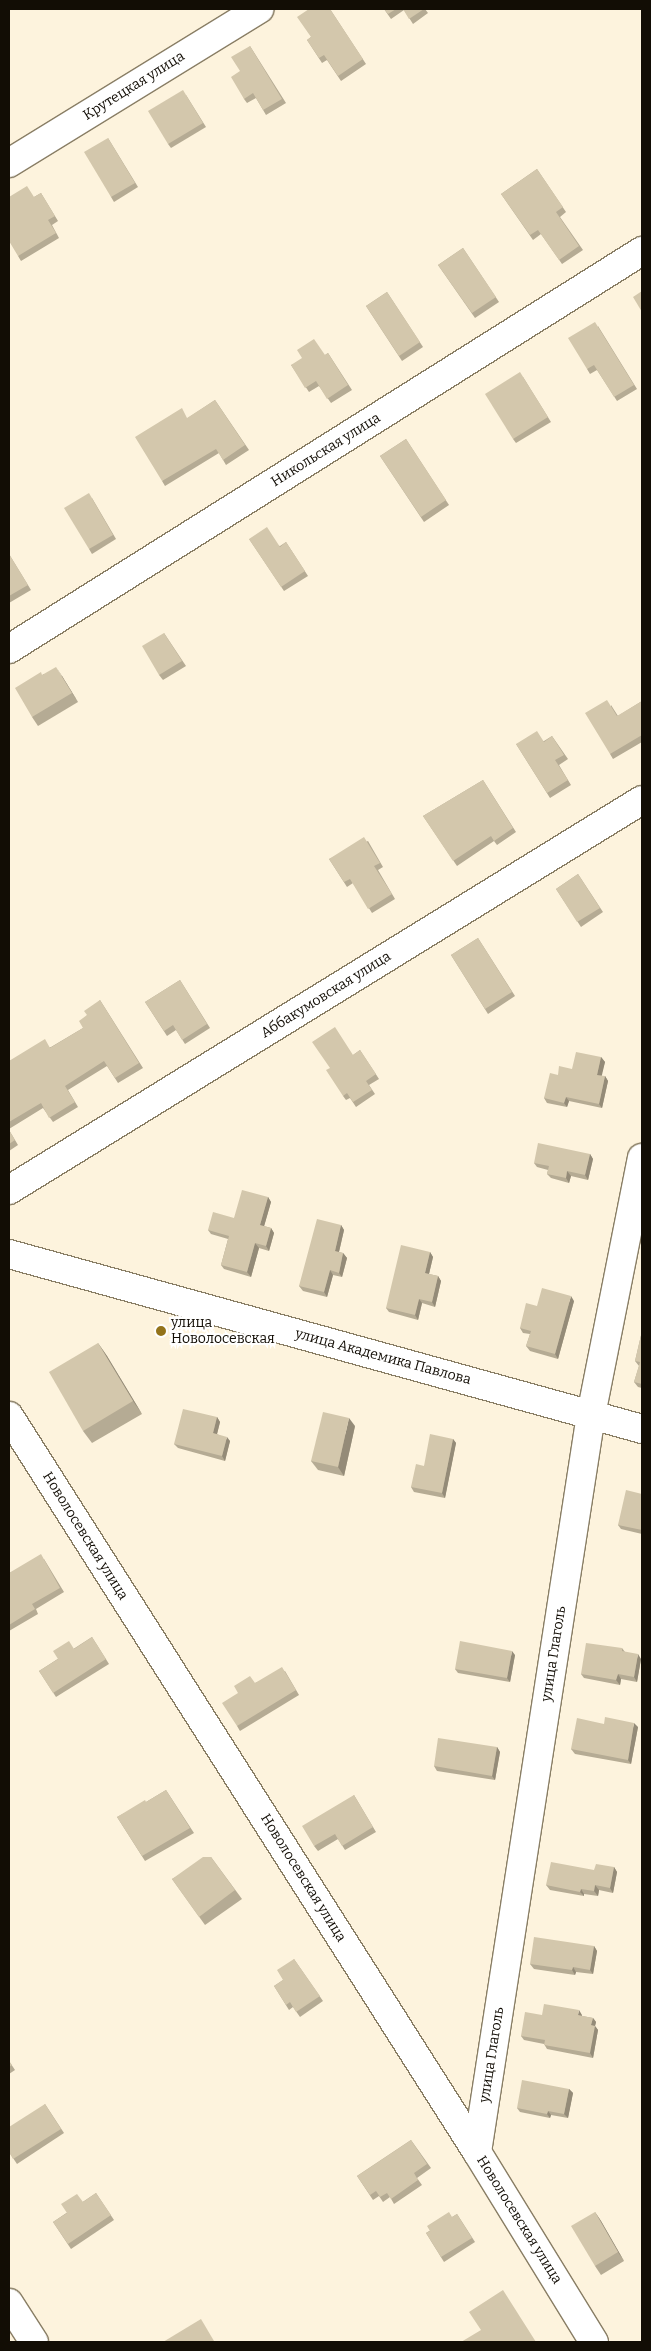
<!DOCTYPE html>
<html>
<head>
<meta charset="utf-8">
<style>
  body { margin:0 }
  #map { position:relative; width:651px; height:2351px; overflow:hidden; background:#fdf3dd; font-family:Bitter,serif }
  div>[style] { position:absolute }
  .roads { filter:drop-shadow(1px 0 #897e65) drop-shadow(-1px 0 #897e65) drop-shadow(0 1px #897e65) drop-shadow(0 -1px #897e65) }
  .minor>* { height:28px; margin:-14px; padding:0 14px; transform-origin:14px; border-radius:14px; background:#fff }
  .wall>* { inset:0; background:#b5ab94 }
  .shaded-wall>* { inset:0; background:#948b78 }
  .building>* { inset:0; background:#d3c7ac }
  .dots>* { width:14px; height:14px; translate:-50% -50%; box-sizing:border-box; border:2px solid #fff; border-radius:50% }
  span { translate:-50% -50%; white-space:nowrap; text-align:center; line-height:1.15; -webkit-text-stroke:4px #fff; paint-order:stroke }
  .street-label { font-size:14px; color:#120d05 }
  .poi-label { font-size:14px; color:#120d05 }
  .left { translate:0 -50%; text-align:left }
  .frame { position:absolute; inset:0; border:10px solid #120d05; pointer-events:none }
</style>
</head>
<body>
<div id="map">
  <div class="roads">
    <div class="minor">
      <i style="left:9px;top:163px;width:294px;rotate:-31.6deg"></i>
      <i style="left:9px;top:649px;width:748px;rotate:-32.16deg"></i>
      <i style="left:9px;top:1190px;width:743px;rotate:-31.64deg"></i>
      <i style="left:9px;top:1254px;width:657px;rotate:15.45deg"></i>
      <i style="left:9px;top:1416px;width:872px;rotate:57.55deg"></i>
      <i style="left:477px;top:2152px;width:223px;rotate:58.4deg"></i>
      <i style="left:477px;top:2152px;width:746px;rotate:-81.21deg"></i>
      <i style="left:591px;top:1415px;width:262px;rotate:-78.8deg"></i>
      <i style="left:9px;top:2303px;width:46px;rotate:57.3deg"></i>
    </div>
  </div>
  <div class="wall">
    <i style="clip-path:polygon(330px 9px,366px 64px,341px 81px,327px 60px,322px 63px,307px 40px,311px 37px)"></i>
    <i style="clip-path:polygon(384px 9px,425px 9px,428px 13px,413px 24px,404px 10px,391px 19px)"></i>
    <i style="clip-path:polygon(250px 46px,286px 103px,266px 115px,256px 98px,247px 103px,244px 99px,240px 71px)"></i>
    <i style="clip-path:polygon(186px 95px,206px 127px,171px 148px,168px 144px)"></i>
    <i style="clip-path:polygon(108px 138px,138px 187px,114px 202px,111px 197px)"></i>
    <i style="clip-path:polygon(537px 169px,566px 212px,560px 217px,583px 250px,562px 264px,541px 234px,533px 240px,501px 194px)"></i>
    <i style="clip-path:polygon(41px 193px,58px 221px,52px 225px,59px 238px,21px 261px,18px 256px,34px 197px)"></i>
    <i style="clip-path:polygon(463px 248px,499px 302px,475px 318px,438px 265px)"></i>
    <i style="clip-path:polygon(387px 292px,423px 347px,402px 361px,366px 306px)"></i>
    <i style="clip-path:polygon(598px 326px,637px 389px,617px 401px,597px 370px,590px 374px,587px 369px)"></i>
    <i style="clip-path:polygon(328px 353px,352px 390px,331px 403px,319px 386px,309px 392px,291px 365px,325px 355px)"></i>
    <i style="clip-path:polygon(523px 377px,551px 422px,516px 443px,513px 439px)"></i>
    <i style="clip-path:polygon(215px 400px,249px 450px,226px 465px,219px 453px,165px 486px,162px 481px,188px 418px)"></i>
    <i style="clip-path:polygon(406px 439px,449px 505px,424px 522px,380px 456px)"></i>
    <i style="clip-path:polygon(92px 498px,116px 539px,92px 554px,89px 549px)"></i>
    <i style="clip-path:polygon(249px 539px,280px 546px,286px 542px,308px 576px,284px 591px)"></i>
    <i style="clip-path:polygon(9px 554px,31px 590px,9px 603px)"></i>
    <i style="clip-path:polygon(164px 633px,186px 666px,163px 680px,159px 675px)"></i>
    <i style="clip-path:polygon(43px 674px,62px 676px,78px 702px,38px 726px,32px 717px)"></i>
    <i style="clip-path:polygon(642px 701px,642px 742px,613px 759px,610px 754px,611px 705px,618px 716px)"></i>
    <i style="clip-path:polygon(552px 736px,568px 759px,559px 765px,571px 785px,550px 798px,516px 744px,544px 741px)"></i>
    <i style="clip-path:polygon(483px 780px,516px 832px,497px 845px,494px 841px,457px 866px,423px 816px)"></i>
    <i style="clip-path:polygon(368px 841px,383px 867px,378px 870px,395px 899px,372px 913px,353px 883px,347px 887px,329px 859px)"></i>
    <i style="clip-path:polygon(578px 874px,603px 912px,581px 927px,556px 889px)"></i>
    <i style="clip-path:polygon(478px 938px,515px 996px,488px 1014px,451px 955px)"></i>
    <i style="clip-path:polygon(180px 980px,210px 1028px,185px 1044px,176px 1030px,167px 1036px,145px 1002px)"></i>
    <i style="clip-path:polygon(100px 1000px,143px 1068px,118px 1083px,107px 1066px,68px 1090px,78px 1107px,53px 1122px,43px 1108px,9px 1129px,9px 1061px,51px 1047px,83px 1028px,87px 1015px)"></i>
    <i style="clip-path:polygon(360px 1050px,379px 1079px,369px 1085px,375px 1094px,356px 1107px,350px 1098px,346px 1100px,343px 1096px,353px 1055px)"></i>
    <i style="clip-path:polygon(601px 1057px,605px 1062px,601px 1076px,605px 1076px,608px 1081px,602px 1108px,569px 1101px,567px 1107px,547px 1103px,544px 1098px,558px 1075px)"></i>
    <i style="clip-path:polygon(9px 1130px,18px 1145px,9px 1151px)"></i>
    <i style="clip-path:polygon(590px 1154px,593px 1159px,588px 1180px,571px 1176px,569px 1183px,551px 1178px,547px 1174px,548px 1170px,537px 1167px,534px 1163px)"></i>
    <i style="clip-path:polygon(268px 1197px,271px 1202px,264px 1226px,271px 1228px,274px 1233px,269px 1251px,259px 1248px,251px 1277px,224px 1269px,221px 1265px,228px 1239px,211px 1234px,208px 1230px,234px 1218px)"></i>
    <i style="clip-path:polygon(341px 1225px,344px 1230px,339px 1252px,343px 1253px,347px 1258px,342px 1277px,333px 1275px,327px 1297px,303px 1291px,299px 1286px)"></i>
    <i style="clip-path:polygon(430px 1252px,433px 1257px,429px 1274px,438px 1276px,441px 1281px,435px 1307px,422px 1303px,418px 1320px,389px 1312px,386px 1308px)"></i>
    <i style="clip-path:polygon(574px 1301px,558px 1359px,530px 1351px,526px 1346px,530px 1334px,523px 1333px,520px 1328px,537px 1306px)"></i>
    <i style="clip-path:polygon(642px 1331px,642px 1388px,638px 1387px,634px 1382px,639px 1366px,635px 1361px)"></i>
    <i style="clip-path:polygon(98px 1343px,107px 1356px,142px 1414px,92px 1443px,83px 1431px)"></i>
    <i style="clip-path:polygon(217px 1417px,220px 1422px,217px 1434px,230px 1441px,225px 1461px,178px 1448px,174px 1444px)"></i>
    <i style="clip-path:polygon(355px 1426px,344px 1476px,318px 1470px,311px 1461px)"></i>
    <i style="clip-path:polygon(453px 1439px,456px 1443px,445px 1498px,414px 1492px,411px 1487px,424px 1466px)"></i>
    <i style="clip-path:polygon(642px 1494px,642px 1534px,621px 1529px,618px 1525px)"></i>
    <i style="clip-path:polygon(44px 1559px,64px 1592px,36px 1609px,38px 1614px,9px 1631px,9px 1573px)"></i>
    <i style="clip-path:polygon(92px 1637px,109px 1664px,56px 1697px,39px 1671px)"></i>
    <i style="clip-path:polygon(622px 1648px,625px 1652px,641px 1659px,637px 1682px,621px 1679px,620px 1685px,584px 1678px,581px 1674px)"></i>
    <i style="clip-path:polygon(515px 1655px,510px 1682px,458px 1673px,455px 1669px)"></i>
    <i style="clip-path:polygon(285px 1671px,299px 1695px,240px 1731px,237px 1726px,238px 1693px,255px 1683px)"></i>
    <i style="clip-path:polygon(604px 1724px,638px 1727px,631px 1764px,575px 1754px,571px 1749px)"></i>
    <i style="clip-path:polygon(497px 1747px,500px 1752px,495px 1780px,437px 1771px,434px 1766px)"></i>
    <i style="clip-path:polygon(166px 1790px,194px 1833px,145px 1861px,117px 1817px,146px 1802px)"></i>
    <i style="clip-path:polygon(354px 1795px,376px 1832px,345px 1850px,338px 1839px,318px 1851px,314px 1846px)"></i>
    <i style="clip-path:polygon(211px 1857px,242px 1899px,205px 1925px,172px 1879px)"></i>
    <i style="clip-path:polygon(614px 1867px,617px 1872px,613px 1893px,599px 1890px,598px 1896px,584px 1894px,584px 1896px,550px 1890px,546px 1885px,594px 1870px)"></i>
    <i style="clip-path:polygon(594px 1946px,597px 1951px,593px 1974px,576px 1972px,575px 1975px,534px 1969px,530px 1964px)"></i>
    <i style="clip-path:polygon(294px 1959px,323px 2001px,300px 2017px,293px 2007px,289px 2010px,274px 1986px,283px 1980px)"></i>
    <i style="clip-path:polygon(542px 2015px,582px 2015px,582px 2016px,593px 2018px,596px 2022px,595px 2026px,598px 2030px,593px 2058px,547px 2049px,544px 2044px,524px 2040px,521px 2036px)"></i>
    <i style="clip-path:polygon(9px 2061px,15px 2070px,9px 2074px)"></i>
    <i style="clip-path:polygon(569px 2089px,573px 2093px,568px 2118px,551px 2115px,550px 2118px,520px 2112px,517px 2108px)"></i>
    <i style="clip-path:polygon(45px 2104px,64px 2133px,17px 2164px,9px 2152px)"></i>
    <i style="clip-path:polygon(411px 2140px,431px 2168px,417px 2178px,422px 2185px,394px 2204px,390px 2197px,383px 2202px,379px 2196px,373px 2200px,357px 2176px)"></i>
    <i style="clip-path:polygon(96px 2193px,114px 2220px,71px 2249px,53px 2222px)"></i>
    <i style="clip-path:polygon(595px 2212px,601px 2221px,624px 2261px,601px 2275px,595px 2266px)"></i>
    <i style="clip-path:polygon(457px 2214px,475px 2242px,444px 2262px,426px 2233px)"></i>
  </div>
  <div class="shaded-wall">
    <i style="clip-path:polygon(56px 667px,62px 676px,78px 702px,72px 693px)"></i>
    <i style="clip-path:polygon(601px 1057px,605px 1062px,601px 1079px,597px 1075px)"></i>
    <i style="clip-path:polygon(605px 1076px,608px 1081px,602px 1108px,599px 1104px)"></i>
    <i style="clip-path:polygon(566px 1097px,569px 1101px,567px 1107px,564px 1103px)"></i>
    <i style="clip-path:polygon(590px 1154px,593px 1159px,588px 1180px,585px 1175px)"></i>
    <i style="clip-path:polygon(567px 1171px,571px 1176px,569px 1183px,566px 1178px)"></i>
    <i style="clip-path:polygon(268px 1197px,271px 1202px,263px 1230px,260px 1225px)"></i>
    <i style="clip-path:polygon(341px 1225px,344px 1230px,338px 1256px,335px 1251px)"></i>
    <i style="clip-path:polygon(271px 1228px,274px 1233px,269px 1251px,266px 1246px)"></i>
    <i style="clip-path:polygon(255px 1243px,259px 1248px,251px 1277px,247px 1272px)"></i>
    <i style="clip-path:polygon(430px 1252px,433px 1257px,428px 1278px,425px 1273px)"></i>
    <i style="clip-path:polygon(343px 1253px,347px 1258px,342px 1277px,339px 1273px)"></i>
    <i style="clip-path:polygon(330px 1270px,333px 1275px,327px 1297px,324px 1292px)"></i>
    <i style="clip-path:polygon(438px 1276px,441px 1281px,435px 1307px,432px 1302px)"></i>
    <i style="clip-path:polygon(571px 1296px,574px 1301px,558px 1359px,555px 1354px)"></i>
    <i style="clip-path:polygon(419px 1299px,422px 1303px,418px 1320px,415px 1315px)"></i>
    <i style="clip-path:polygon(98px 1343px,107px 1356px,142px 1414px,133px 1401px)"></i>
    <i style="clip-path:polygon(217px 1417px,220px 1422px,216px 1438px,213px 1433px)"></i>
    <i style="clip-path:polygon(349px 1418px,355px 1426px,344px 1476px,338px 1467px)"></i>
    <i style="clip-path:polygon(227px 1437px,230px 1441px,225px 1461px,222px 1456px)"></i>
    <i style="clip-path:polygon(453px 1439px,456px 1443px,445px 1498px,442px 1493px)"></i>
    <i style="clip-path:polygon(512px 1651px,515px 1655px,510px 1682px,507px 1678px)"></i>
    <i style="clip-path:polygon(638px 1654px,641px 1659px,637px 1682px,634px 1677px)"></i>
    <i style="clip-path:polygon(618px 1674px,621px 1679px,620px 1685px,616px 1680px)"></i>
    <i style="clip-path:polygon(634px 1723px,638px 1727px,631px 1764px,628px 1760px)"></i>
    <i style="clip-path:polygon(497px 1747px,500px 1752px,495px 1780px,492px 1776px)"></i>
    <i style="clip-path:polygon(614px 1867px,617px 1872px,613px 1893px,610px 1888px)"></i>
    <i style="clip-path:polygon(595px 1885px,599px 1890px,598px 1896px,594px 1891px)"></i>
    <i style="clip-path:polygon(581px 1889px,584px 1894px,584px 1896px,580px 1892px)"></i>
    <i style="clip-path:polygon(594px 1946px,597px 1951px,593px 1974px,590px 1970px)"></i>
    <i style="clip-path:polygon(573px 1967px,576px 1972px,575px 1975px,572px 1970px)"></i>
    <i style="clip-path:polygon(579px 2010px,582px 2015px,581px 2020px,578px 2015px)"></i>
    <i style="clip-path:polygon(593px 2018px,596px 2022px,595px 2026px,598px 2030px,593px 2058px,590px 2053px,591px 2025px)"></i>
    <i style="clip-path:polygon(569px 2089px,573px 2093px,568px 2118px,564px 2114px)"></i>
    <i style="clip-path:polygon(548px 2111px,551px 2115px,550px 2118px,547px 2114px)"></i>
    <i style="clip-path:polygon(595px 2212px,601px 2221px,624px 2261px,618px 2252px)"></i>
  </div>
  <div class="building">
    <i style="clip-path:polygon(309px 9px,330px 9px,363px 59px,338px 76px,324px 55px,319px 58px,307px 40px,311px 37px,297px 17px)"></i>
    <i style="clip-path:polygon(384px 9px,396px 9px,388px 14px)"></i>
    <i style="clip-path:polygon(403px 9px,424px 9px,409px 19px)"></i>
    <i style="clip-path:polygon(250px 46px,282px 99px,263px 110px,253px 93px,244px 99px,231px 77px,240px 71px,231px 57px)"></i>
    <i style="clip-path:polygon(183px 90px,203px 123px,168px 144px,148px 111px)"></i>
    <i style="clip-path:polygon(108px 138px,135px 183px,111px 197px,84px 152px)"></i>
    <i style="clip-path:polygon(537px 169px,563px 207px,556px 212px,579px 246px,559px 260px,538px 230px,530px 235px,501px 194px)"></i>
    <i style="clip-path:polygon(27px 186px,34px 197px,41px 193px,55px 216px,48px 220px,56px 233px,18px 256px,9px 241px,9px 197px)"></i>
    <i style="clip-path:polygon(463px 248px,496px 297px,472px 313px,438px 265px)"></i>
    <i style="clip-path:polygon(642px 291px,642px 312px,633px 297px)"></i>
    <i style="clip-path:polygon(387px 292px,420px 342px,399px 356px,366px 306px)"></i>
    <i style="clip-path:polygon(595px 322px,634px 385px,614px 397px,594px 365px,587px 369px,568px 338px)"></i>
    <i style="clip-path:polygon(314px 339px,325px 355px,328px 353px,348px 385px,327px 399px,316px 381px,305px 388px,291px 365px,302px 358px,297px 350px)"></i>
    <i style="clip-path:polygon(520px 372px,548px 417px,513px 439px,485px 394px)"></i>
    <i style="clip-path:polygon(215px 400px,245px 445px,223px 460px,216px 449px,162px 481px,135px 437px,182px 408px,187px 418px)"></i>
    <i style="clip-path:polygon(406px 439px,446px 500px,421px 517px,380px 456px)"></i>
    <i style="clip-path:polygon(89px 493px,113px 535px,89px 549px,64px 508px)"></i>
    <i style="clip-path:polygon(267px 527px,280px 547px,286px 542px,305px 571px,281px 587px,249px 539px)"></i>
    <i style="clip-path:polygon(9px 554px,28px 585px,9px 596px)"></i>
    <i style="clip-path:polygon(164px 633px,182px 661px,159px 675px,142px 646px)"></i>
    <i style="clip-path:polygon(56px 667px,72px 693px,32px 717px,15px 688px,41px 672px,42px 675px)"></i>
    <i style="clip-path:polygon(607px 700px,617px 716px,642px 701px,642px 735px,610px 754px,585px 713px)"></i>
    <i style="clip-path:polygon(537px 731px,544px 742px,552px 736px,564px 755px,555px 760px,568px 780px,547px 793px,516px 744px)"></i>
    <i style="clip-path:polygon(483px 780px,513px 828px,494px 841px,491px 836px,453px 861px,423px 816px)"></i>
    <i style="clip-path:polygon(364px 837px,380px 863px,374px 866px,392px 894px,368px 909px,350px 879px,344px 882px,329px 859px)"></i>
    <i style="clip-path:polygon(578px 874px,600px 908px,577px 922px,556px 889px)"></i>
    <i style="clip-path:polygon(478px 938px,512px 992px,485px 1009px,451px 955px)"></i>
    <i style="clip-path:polygon(180px 980px,207px 1024px,182px 1040px,173px 1025px,164px 1031px,145px 1002px)"></i>
    <i style="clip-path:polygon(100px 1000px,139px 1063px,115px 1078px,104px 1061px,65px 1086px,75px 1102px,49px 1118px,41px 1103px,9px 1122px,9px 1061px,45px 1039px,50px 1048px,83px 1028px,79px 1021px,87px 1015px,84px 1011px)"></i>
    <i style="clip-path:polygon(335px 1027px,353px 1055px,360px 1050px,376px 1074px,366px 1081px,372px 1090px,353px 1102px,347px 1093px,343px 1096px,326px 1070px,330px 1068px,312px 1042px)"></i>
    <i style="clip-path:polygon(576px 1052px,601px 1057px,597px 1075px,605px 1076px,599px 1104px,566px 1097px,564px 1103px,544px 1098px,550px 1073px,558px 1075px,559px 1066px,572px 1069px)"></i>
    <i style="clip-path:polygon(9px 1130px,15px 1140px,9px 1144px)"></i>
    <i style="clip-path:polygon(538px 1143px,590px 1154px,585px 1175px,567px 1171px,566px 1178px,547px 1174px,549px 1166px,534px 1163px)"></i>
    <i style="clip-path:polygon(242px 1190px,268px 1197px,260px 1225px,271px 1228px,266px 1246px,255px 1243px,247px 1272px,221px 1265px,229px 1236px,208px 1230px,213px 1212px,234px 1218px)"></i>
    <i style="clip-path:polygon(317px 1219px,341px 1225px,335px 1251px,343px 1253px,339px 1273px,330px 1270px,324px 1292px,299px 1286px)"></i>
    <i style="clip-path:polygon(401px 1245px,430px 1252px,425px 1273px,438px 1276px,432px 1302px,419px 1299px,415px 1315px,386px 1308px)"></i>
    <i style="clip-path:polygon(542px 1288px,571px 1296px,555px 1354px,526px 1346px,531px 1331px,520px 1328px,526px 1303px,537px 1306px)"></i>
    <i style="clip-path:polygon(642px 1331px,642px 1384px,634px 1382px,640px 1362px,635px 1361px)"></i>
    <i style="clip-path:polygon(98px 1343px,133px 1401px,83px 1431px,49px 1372px)"></i>
    <i style="clip-path:polygon(183px 1409px,217px 1417px,213px 1433px,227px 1437px,222px 1456px,174px 1444px)"></i>
    <i style="clip-path:polygon(323px 1412px,349px 1418px,338px 1467px,311px 1461px)"></i>
    <i style="clip-path:polygon(430px 1434px,453px 1439px,442px 1493px,411px 1487px,416px 1464px,424px 1466px)"></i>
    <i style="clip-path:polygon(626px 1490px,642px 1494px,642px 1530px,618px 1525px)"></i>
    <i style="clip-path:polygon(41px 1554px,60px 1588px,32px 1604px,35px 1609px,9px 1625px,9px 1573px)"></i>
    <i style="clip-path:polygon(92px 1637px,106px 1659px,53px 1693px,39px 1671px,58px 1659px,53px 1651px,69px 1641px,74px 1649px)"></i>
    <i style="clip-path:polygon(460px 1641px,512px 1651px,507px 1678px,455px 1669px)"></i>
    <i style="clip-path:polygon(586px 1643px,622px 1648px,622px 1651px,638px 1654px,634px 1677px,618px 1674px,616px 1680px,581px 1674px)"></i>
    <i style="clip-path:polygon(282px 1667px,296px 1690px,237px 1726px,222px 1703px,238px 1693px,234px 1686px,250px 1676px,255px 1683px)"></i>
    <i style="clip-path:polygon(605px 1717px,634px 1723px,628px 1760px,571px 1749px,577px 1718px,604px 1724px)"></i>
    <i style="clip-path:polygon(438px 1738px,497px 1747px,492px 1776px,434px 1766px)"></i>
    <i style="clip-path:polygon(166px 1790px,190px 1828px,142px 1856px,117px 1817px,145px 1800px,146px 1802px)"></i>
    <i style="clip-path:polygon(354px 1795px,373px 1827px,342px 1846px,335px 1834px,314px 1846px,302px 1826px)"></i>
    <i style="clip-path:polygon(203px 1857px,211px 1857px,235px 1890px,199px 1917px,172px 1879px)"></i>
    <i style="clip-path:polygon(551px 1862px,594px 1870px,596px 1864px,614px 1867px,610px 1888px,595px 1885px,594px 1891px,581px 1889px,580px 1892px,546px 1885px)"></i>
    <i style="clip-path:polygon(534px 1937px,594px 1946px,590px 1970px,573px 1967px,572px 1970px,530px 1964px)"></i>
    <i style="clip-path:polygon(294px 1959px,320px 1996px,296px 2012px,290px 2002px,286px 2005px,274px 1986px,283px 1980px,277px 1970px)"></i>
    <i style="clip-path:polygon(544px 2004px,579px 2010px,578px 2015px,593px 2018px,591px 2025px,595px 2026px,590px 2053px,544px 2045px,545px 2040px,521px 2036px,525px 2012px,542px 2015px)"></i>
    <i style="clip-path:polygon(9px 2061px,12px 2065px,9px 2067px)"></i>
    <i style="clip-path:polygon(522px 2080px,569px 2089px,564px 2114px,548px 2111px,547px 2114px,517px 2108px)"></i>
    <i style="clip-path:polygon(45px 2104px,61px 2129px,13px 2159px,9px 2152px,9px 2127px)"></i>
    <i style="clip-path:polygon(411px 2140px,427px 2164px,414px 2173px,418px 2180px,391px 2199px,387px 2193px,380px 2197px,376px 2191px,370px 2195px,357px 2176px)"></i>
    <i style="clip-path:polygon(96px 2193px,111px 2215px,68px 2244px,53px 2222px,67px 2213px,61px 2204px,77px 2194px,83px 2202px)"></i>
    <i style="clip-path:polygon(449px 2212px,452px 2217px,457px 2214px,472px 2238px,441px 2257px,426px 2233px,430px 2231px,427px 2226px)"></i>
    <i style="clip-path:polygon(595px 2212px,618px 2252px,595px 2266px,571px 2226px)"></i>
    <i style="clip-path:polygon(503px 2290px,536px 2342px,461px 2342px,481px 2330px,469px 2312px)"></i>
    <i style="clip-path:polygon(201px 2319px,214px 2341px,212px 2342px,163px 2342px)"></i>
  </div>
  <div class="dots">
    <i style="left:161px;top:1331px;background:#93731a"></i>
  </div>
  <div class="street-label">
    <span style="left:134px;top:86px;rotate:-32deg">Крутецкая улица</span>
    <span style="left:326px;top:450px;rotate:-32deg">Никольская улица</span>
    <span style="left:326px;top:995px;rotate:-32deg">Аббакумовская улица</span>
    <span style="left:383px;top:1357px;rotate:15deg">улица Академика Павлова</span>
    <span style="left:85px;top:1536px;rotate:58deg">Новолосевская улица</span>
    <span style="left:554px;top:1654px;rotate:-81deg">улица Глаголь</span>
    <span style="left:303px;top:1878px;rotate:58deg">Новолосевская улица</span>
    <span style="left:492px;top:2055px;rotate:-81deg">улица Глаголь</span>
    <span style="left:519px;top:2220px;rotate:58deg">Новолосевская улица</span>
  </div>
  <div class="poi-label">
    <span class="left" style="left:171px;top:1331px">улица<br>Новолосевская</span>
  </div>
  <div class="frame"></div>
</div>
</body>
</html>
